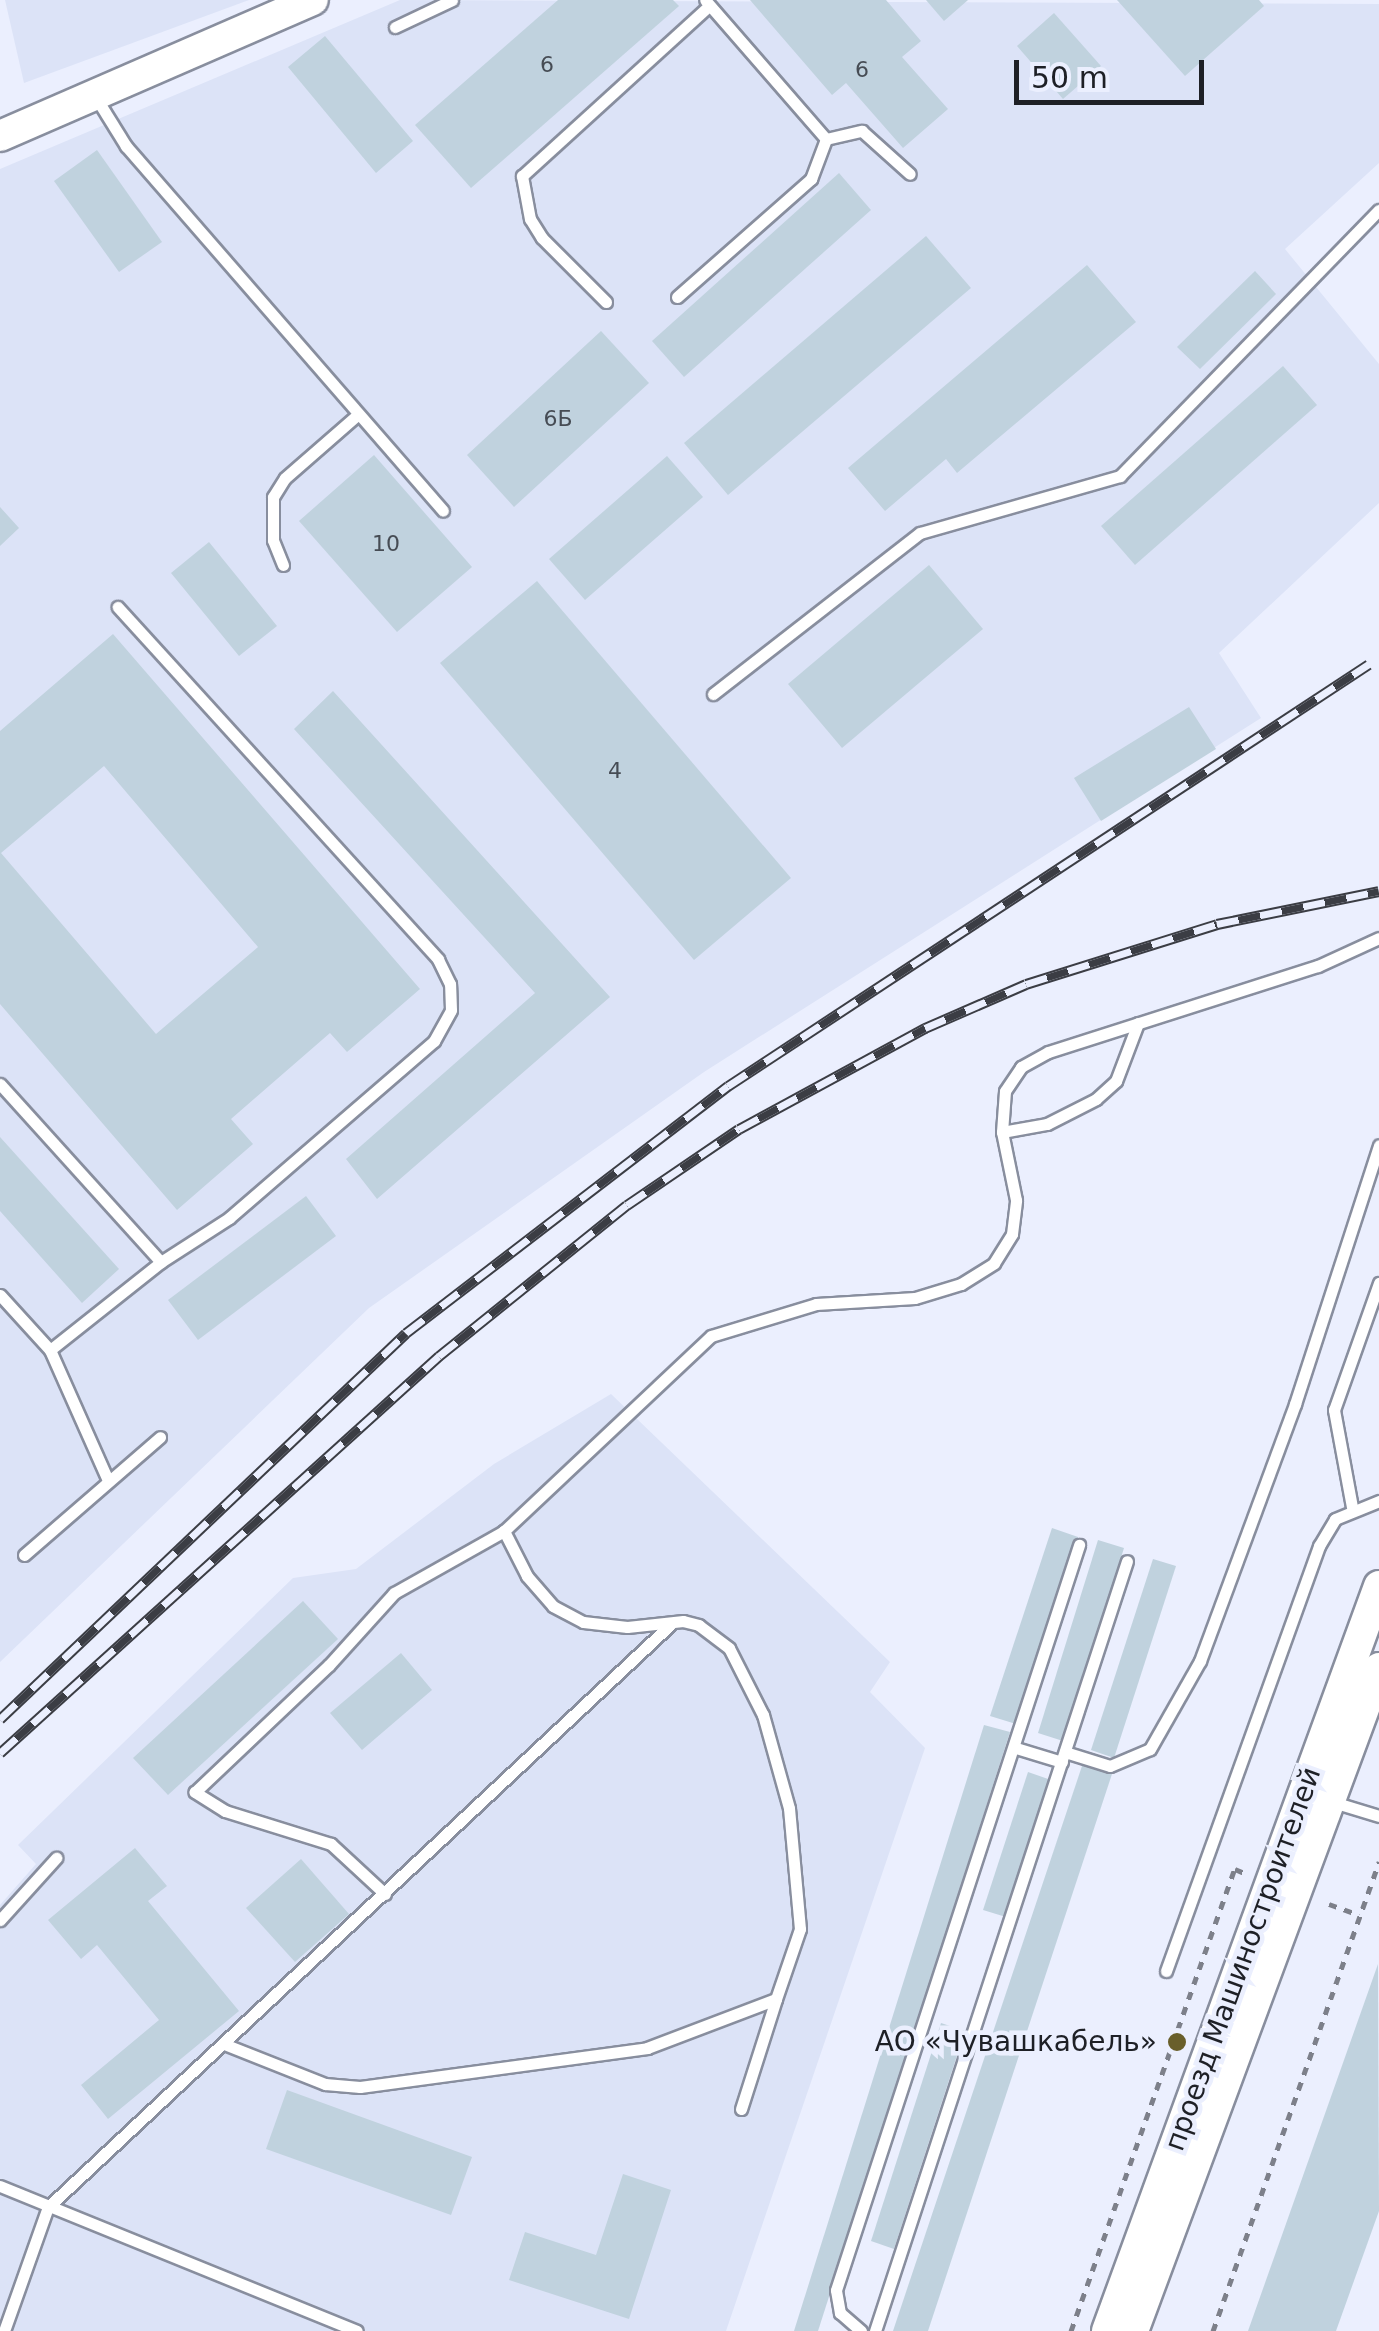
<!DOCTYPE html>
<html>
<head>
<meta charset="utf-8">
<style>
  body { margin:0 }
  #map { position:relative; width:1379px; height:2331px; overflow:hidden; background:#ebeffe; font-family:"DejaVu Sans",sans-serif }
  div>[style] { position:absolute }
  .built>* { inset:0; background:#dce3f7 }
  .building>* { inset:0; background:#c0d2de }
  .path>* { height:5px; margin-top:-2.5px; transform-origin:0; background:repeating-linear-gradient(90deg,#7d808a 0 8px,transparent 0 16px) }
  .roads { filter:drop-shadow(2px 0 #888e9e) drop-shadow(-2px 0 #888e9e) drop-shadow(0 2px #888e9e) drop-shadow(0 -2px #888e9e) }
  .lane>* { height:11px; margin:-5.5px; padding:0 5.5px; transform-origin:5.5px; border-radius:5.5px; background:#fff }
  .secondary>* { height:30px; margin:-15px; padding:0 15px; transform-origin:15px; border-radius:15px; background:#fff }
  .rail>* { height:11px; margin-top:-5.5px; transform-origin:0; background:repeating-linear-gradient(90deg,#ebeffe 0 22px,#3b3d44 0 44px); box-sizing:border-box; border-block:2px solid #3b3d44 }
  .dots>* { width:28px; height:28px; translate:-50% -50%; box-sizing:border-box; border:5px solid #ebeffe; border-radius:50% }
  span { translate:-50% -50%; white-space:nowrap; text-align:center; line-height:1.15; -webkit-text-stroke:9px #ebeffe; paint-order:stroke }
  .number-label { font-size:22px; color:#464c54 }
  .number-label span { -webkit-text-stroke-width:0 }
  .street-label { font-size:28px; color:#1e2026 }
  .poi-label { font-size:28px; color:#1e2026 }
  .right { translate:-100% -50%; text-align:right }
  .scale { position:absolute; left:1014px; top:60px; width:190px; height:45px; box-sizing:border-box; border:5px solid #1e2026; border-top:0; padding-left:12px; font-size:30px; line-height:35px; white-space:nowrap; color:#1e2026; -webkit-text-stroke:8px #ebeffe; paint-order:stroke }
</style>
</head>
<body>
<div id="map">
  <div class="built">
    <i style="clip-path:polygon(5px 0,249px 0,24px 83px)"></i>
    <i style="clip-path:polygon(400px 0,1379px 4px,1379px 163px,1285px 249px,1379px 364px,1379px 503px,1219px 653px,1261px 718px,704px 1072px,369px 1308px,0 1662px,0 169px)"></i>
    <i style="clip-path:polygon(611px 1394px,890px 1662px,870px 1692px,925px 1748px,726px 2331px,0 2331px,0 1905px,36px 1864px,18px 1845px,293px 1578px,356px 1569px,494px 1464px)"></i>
  </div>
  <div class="building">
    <i style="clip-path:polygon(558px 0,673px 0,679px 6px,471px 188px,415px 125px)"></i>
    <i style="clip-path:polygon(750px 0,886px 0,921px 41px,902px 57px,948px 109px,903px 148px,846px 83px,832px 95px)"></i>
    <i style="clip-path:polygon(926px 0,968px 0,944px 21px)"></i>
    <i style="clip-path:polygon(1117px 0,1259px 0,1264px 6px,1185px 76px)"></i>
    <i style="clip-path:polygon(1054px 13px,1101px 66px,1063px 99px,1017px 46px)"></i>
    <i style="clip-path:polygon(325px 36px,413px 141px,376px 173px,288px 67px)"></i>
    <i style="clip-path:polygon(97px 150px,162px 242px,119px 272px,54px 181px)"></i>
    <i style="clip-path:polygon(839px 173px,871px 210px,684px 377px,652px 341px)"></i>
    <i style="clip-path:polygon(926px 236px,971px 288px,728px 495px,684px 443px)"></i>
    <i style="clip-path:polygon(1087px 265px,1136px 322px,957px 473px,946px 459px,885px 511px,848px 468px)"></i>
    <i style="clip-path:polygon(1255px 271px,1276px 294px,1200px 369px,1177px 347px)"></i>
    <i style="clip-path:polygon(601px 331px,649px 383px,514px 507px,467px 455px)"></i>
    <i style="clip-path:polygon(1283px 366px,1317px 405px,1135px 565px,1101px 526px)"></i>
    <i style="clip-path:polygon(374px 455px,472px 567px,397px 632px,299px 521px)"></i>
    <i style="clip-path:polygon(667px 456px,703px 497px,585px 600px,549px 559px)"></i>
    <i style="clip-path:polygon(0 507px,19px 528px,0 546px)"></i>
    <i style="clip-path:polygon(209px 542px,277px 626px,239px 656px,171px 573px)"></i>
    <i style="clip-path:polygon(929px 565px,983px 629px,842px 748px,788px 684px)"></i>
    <i style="clip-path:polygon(537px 581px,791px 878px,694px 960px,440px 663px)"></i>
    <i style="clip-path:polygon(evenodd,113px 634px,420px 989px,347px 1052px,330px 1033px,231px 1119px,253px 1144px,177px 1210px,0 1004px,0 731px,113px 634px,104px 766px,258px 947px,156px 1034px,1px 853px,104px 766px)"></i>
    <i style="clip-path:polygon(333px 691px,610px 997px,377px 1199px,346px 1159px,535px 993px,294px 729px)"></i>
    <i style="clip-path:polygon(1189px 707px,1216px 749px,1101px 821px,1074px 778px)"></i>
    <i style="clip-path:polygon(0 1137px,119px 1269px,82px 1303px,0 1211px)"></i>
    <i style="clip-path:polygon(306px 1196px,336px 1236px,198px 1340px,168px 1300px)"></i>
    <i style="clip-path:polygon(1052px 1528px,1078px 1537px,1016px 1724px,990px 1716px)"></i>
    <i style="clip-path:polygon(1098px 1540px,1124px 1548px,1063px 1741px,1038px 1733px)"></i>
    <i style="clip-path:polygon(1153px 1559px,1176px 1566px,1114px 1758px,1091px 1750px)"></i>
    <i style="clip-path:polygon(303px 1601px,338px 1639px,168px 1795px,133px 1758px)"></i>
    <i style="clip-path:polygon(401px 1653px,432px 1690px,362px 1750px,330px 1713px)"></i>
    <i style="clip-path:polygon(984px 1725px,1010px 1732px,818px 2331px,794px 2331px)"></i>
    <i style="clip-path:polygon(1083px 1763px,1112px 1774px,928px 2331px,893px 2331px)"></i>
    <i style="clip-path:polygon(1028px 1772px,1051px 1780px,1006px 1917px,983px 1910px)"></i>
    <i style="clip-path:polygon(135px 1848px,167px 1886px,148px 1901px,239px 2011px,108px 2119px,81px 2085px,159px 2020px,97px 1945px,81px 1959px,48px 1920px)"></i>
    <i style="clip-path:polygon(301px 1859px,349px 1914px,295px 1962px,246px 1908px)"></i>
    <i style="clip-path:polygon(1378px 1964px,1379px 2211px,1336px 2331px,1248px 2331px)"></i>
    <i style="clip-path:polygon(941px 2023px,965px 2031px,894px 2249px,871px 2241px)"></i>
    <i style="clip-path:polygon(287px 2090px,472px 2157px,451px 2215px,266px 2149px)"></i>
    <i style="clip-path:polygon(623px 2174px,671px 2190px,629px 2319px,509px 2280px,525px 2232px,596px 2255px)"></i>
  </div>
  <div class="path">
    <i style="left:1329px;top:1904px;width:32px;rotate:20deg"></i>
    <i style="left:1071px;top:2331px;width:490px;rotate:-70.5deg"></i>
    <i style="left:1235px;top:1869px;width:13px;rotate:23deg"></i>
    <i style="left:1213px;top:2331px;width:498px;rotate:-70.5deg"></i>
  </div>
  <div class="roads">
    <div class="lane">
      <i style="left:395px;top:27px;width:63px;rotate:-25.3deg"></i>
      <i style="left:95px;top:96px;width:59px;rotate:58.2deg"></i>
      <i style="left:126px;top:146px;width:483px;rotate:49deg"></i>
      <i style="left:826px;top:139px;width:37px;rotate:-13deg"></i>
      <i style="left:862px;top:131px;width:64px;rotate:41.9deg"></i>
      <i style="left:677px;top:297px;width:179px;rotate:-41.4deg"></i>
      <i style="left:811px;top:179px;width:43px;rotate:-69.4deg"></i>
      <i style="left:826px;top:139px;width:184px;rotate:-131deg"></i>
      <i style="left:606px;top:302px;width:91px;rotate:-135deg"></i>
      <i style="left:542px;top:238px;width:22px;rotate:-122deg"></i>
      <i style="left:530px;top:219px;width:44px;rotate:-100.5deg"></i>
      <i style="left:522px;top:176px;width:253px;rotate:-42.3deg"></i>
      <i style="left:283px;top:565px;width:27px;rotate:-112deg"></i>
      <i style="left:273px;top:540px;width:43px;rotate:-90deg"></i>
      <i style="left:273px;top:497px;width:22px;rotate:-58deg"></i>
      <i style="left:285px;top:478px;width:93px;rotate:-41.1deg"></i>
      <i style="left:713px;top:694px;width:262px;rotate:-37.9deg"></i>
      <i style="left:920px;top:533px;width:208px;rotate:-15.9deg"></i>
      <i style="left:1120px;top:476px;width:371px;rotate:-45.8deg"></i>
      <i style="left:0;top:1084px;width:240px;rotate:47.9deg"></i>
      <i style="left:1002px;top:1132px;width:46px;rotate:-10.1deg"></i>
      <i style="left:1047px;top:1124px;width:55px;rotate:-27deg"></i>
      <i style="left:1096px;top:1099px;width:27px;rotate:-42deg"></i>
      <i style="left:1116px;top:1081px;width:62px;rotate:-69.2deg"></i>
      <i style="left:0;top:1295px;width:74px;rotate:47.7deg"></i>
      <i style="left:50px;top:1350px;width:142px;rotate:-38.4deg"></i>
      <i style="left:161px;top:1262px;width:81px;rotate:-32.9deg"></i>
      <i style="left:229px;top:1218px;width:271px;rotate:-40.8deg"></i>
      <i style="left:434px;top:1041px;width:35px;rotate:-61deg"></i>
      <i style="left:451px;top:1010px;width:26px;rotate:-92deg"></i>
      <i style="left:450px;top:984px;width:28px;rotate:-116deg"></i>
      <i style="left:438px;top:959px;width:476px;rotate:-132.3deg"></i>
      <i style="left:50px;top:1350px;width:140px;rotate:66deg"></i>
      <i style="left:1352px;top:1507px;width:99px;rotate:-100.5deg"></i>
      <i style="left:1334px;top:1410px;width:135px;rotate:-70.5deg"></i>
      <i style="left:24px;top:1555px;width:180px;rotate:-40.9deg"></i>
      <i style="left:1016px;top:1748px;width:48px;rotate:16.9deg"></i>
      <i style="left:1065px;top:1752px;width:47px;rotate:17.3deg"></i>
      <i style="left:1110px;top:1766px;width:43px;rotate:-23deg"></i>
      <i style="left:1150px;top:1749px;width:101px;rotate:-60.4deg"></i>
      <i style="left:1200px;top:1661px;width:274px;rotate:-69.7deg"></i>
      <i style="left:1295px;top:1404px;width:272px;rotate:-72deg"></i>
      <i style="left:1330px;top:1801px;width:51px;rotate:17deg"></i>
      <i style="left:385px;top:1894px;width:74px;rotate:-137.2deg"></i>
      <i style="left:331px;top:1844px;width:111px;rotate:-162.7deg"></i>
      <i style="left:225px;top:1811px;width:36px;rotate:-148deg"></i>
      <i style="left:195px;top:1792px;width:185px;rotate:-43.5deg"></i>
      <i style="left:329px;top:1665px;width:97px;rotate:-47.9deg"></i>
      <i style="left:394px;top:1593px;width:126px;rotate:-29.4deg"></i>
      <i style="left:504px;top:1531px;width:284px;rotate:-43.3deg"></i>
      <i style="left:711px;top:1336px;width:110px;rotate:-16.9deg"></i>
      <i style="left:816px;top:1304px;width:99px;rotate:-3.5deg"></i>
      <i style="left:915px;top:1298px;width:48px;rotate:-16.9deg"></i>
      <i style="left:961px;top:1284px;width:39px;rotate:-32deg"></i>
      <i style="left:994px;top:1263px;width:34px;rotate:-58deg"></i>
      <i style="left:1012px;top:1234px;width:34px;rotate:-83deg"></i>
      <i style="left:1016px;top:1200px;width:69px;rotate:-101.6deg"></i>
      <i style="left:1002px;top:1132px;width:41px;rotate:-85.8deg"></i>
      <i style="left:1005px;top:1091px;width:29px;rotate:-56deg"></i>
      <i style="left:1021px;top:1067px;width:31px;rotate:-29deg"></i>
      <i style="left:1048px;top:1052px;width:283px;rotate:-17.7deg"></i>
      <i style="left:1318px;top:966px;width:67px;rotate:-24.7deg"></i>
      <i style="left:0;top:1920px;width:84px;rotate:-47.9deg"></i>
      <i style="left:1166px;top:1971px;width:452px;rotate:-70.2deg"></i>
      <i style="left:1319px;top:1546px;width:31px;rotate:-59deg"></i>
      <i style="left:1335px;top:1519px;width:48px;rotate:-22.2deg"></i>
      <i style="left:224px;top:2044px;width:109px;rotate:21.6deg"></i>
      <i style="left:325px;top:2084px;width:35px;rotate:5deg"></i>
      <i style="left:360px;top:2087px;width:290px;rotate:-7.7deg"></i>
      <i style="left:647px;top:2048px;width:138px;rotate:-20.8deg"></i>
      <i style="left:776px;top:1999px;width:74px;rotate:-71.1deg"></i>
      <i style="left:800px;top:1929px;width:121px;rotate:-95.2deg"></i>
      <i style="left:789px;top:1808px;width:97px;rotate:-105.6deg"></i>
      <i style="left:763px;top:1715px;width:75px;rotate:-116.9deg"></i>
      <i style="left:729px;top:1648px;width:38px;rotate:-143deg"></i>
      <i style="left:699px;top:1625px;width:16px;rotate:-166deg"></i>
      <i style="left:683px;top:1621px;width:56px;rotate:173.9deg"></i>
      <i style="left:627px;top:1627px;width:44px;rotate:-173.5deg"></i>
      <i style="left:583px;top:1622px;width:34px;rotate:-152deg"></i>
      <i style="left:553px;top:1606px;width:40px;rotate:-131deg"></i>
      <i style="left:527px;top:1576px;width:51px;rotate:-117.1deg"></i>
      <i style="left:741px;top:2109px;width:115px;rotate:-72.3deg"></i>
      <i style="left:0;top:2186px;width:385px;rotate:22.1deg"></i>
      <i style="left:4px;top:2331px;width:132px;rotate:-70.5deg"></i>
      <i style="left:48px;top:2207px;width:852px;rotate:-43.1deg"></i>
      <i style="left:861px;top:2331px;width:28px;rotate:-139deg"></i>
      <i style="left:840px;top:2313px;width:23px;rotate:-100deg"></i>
      <i style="left:836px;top:2290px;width:784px;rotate:-71.93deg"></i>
      <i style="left:875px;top:2331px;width:810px;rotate:-71.88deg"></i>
    </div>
    <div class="secondary">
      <i style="left:0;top:136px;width:341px;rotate:-23.5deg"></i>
      <i style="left:1107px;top:2331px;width:793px;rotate:-69.94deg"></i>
      <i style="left:1133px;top:2331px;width:707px;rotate:-69.64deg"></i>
    </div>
  </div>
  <div class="rail">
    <i style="left:0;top:1719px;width:560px;rotate:-43.55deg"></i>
    <i style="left:406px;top:1333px;width:406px;rotate:-37.5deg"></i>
    <i style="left:728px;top:1086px;width:767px;rotate:-33.36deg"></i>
    <i style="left:0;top:1753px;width:592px;rotate:-42.12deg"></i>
    <i style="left:439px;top:1356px;width:241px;rotate:-38.8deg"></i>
    <i style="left:627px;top:1205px;width:135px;rotate:-34.2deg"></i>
    <i style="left:739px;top:1129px;width:212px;rotate:-28.5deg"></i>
    <i style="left:925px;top:1028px;width:110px;rotate:-23.5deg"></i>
    <i style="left:1026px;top:984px;width:200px;rotate:-17.4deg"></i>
    <i style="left:1217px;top:924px;width:165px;rotate:-11.5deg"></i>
  </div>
  <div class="dots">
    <i style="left:1177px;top:2042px;background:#695f2b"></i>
  </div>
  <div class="number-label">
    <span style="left:547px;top:65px">6</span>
    <span style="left:862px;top:70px">6</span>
    <span style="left:558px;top:419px">6Б</span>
    <span style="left:386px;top:544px">10</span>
    <span style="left:615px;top:771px">4</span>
  </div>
  <div class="street-label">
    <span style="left:1243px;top:1959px;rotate:-70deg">проезд Машиностроителей</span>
  </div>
  <div class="poi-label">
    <span class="right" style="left:1157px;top:2042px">АО «Чувашкабель»</span>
  </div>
  <div class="scale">50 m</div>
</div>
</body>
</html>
